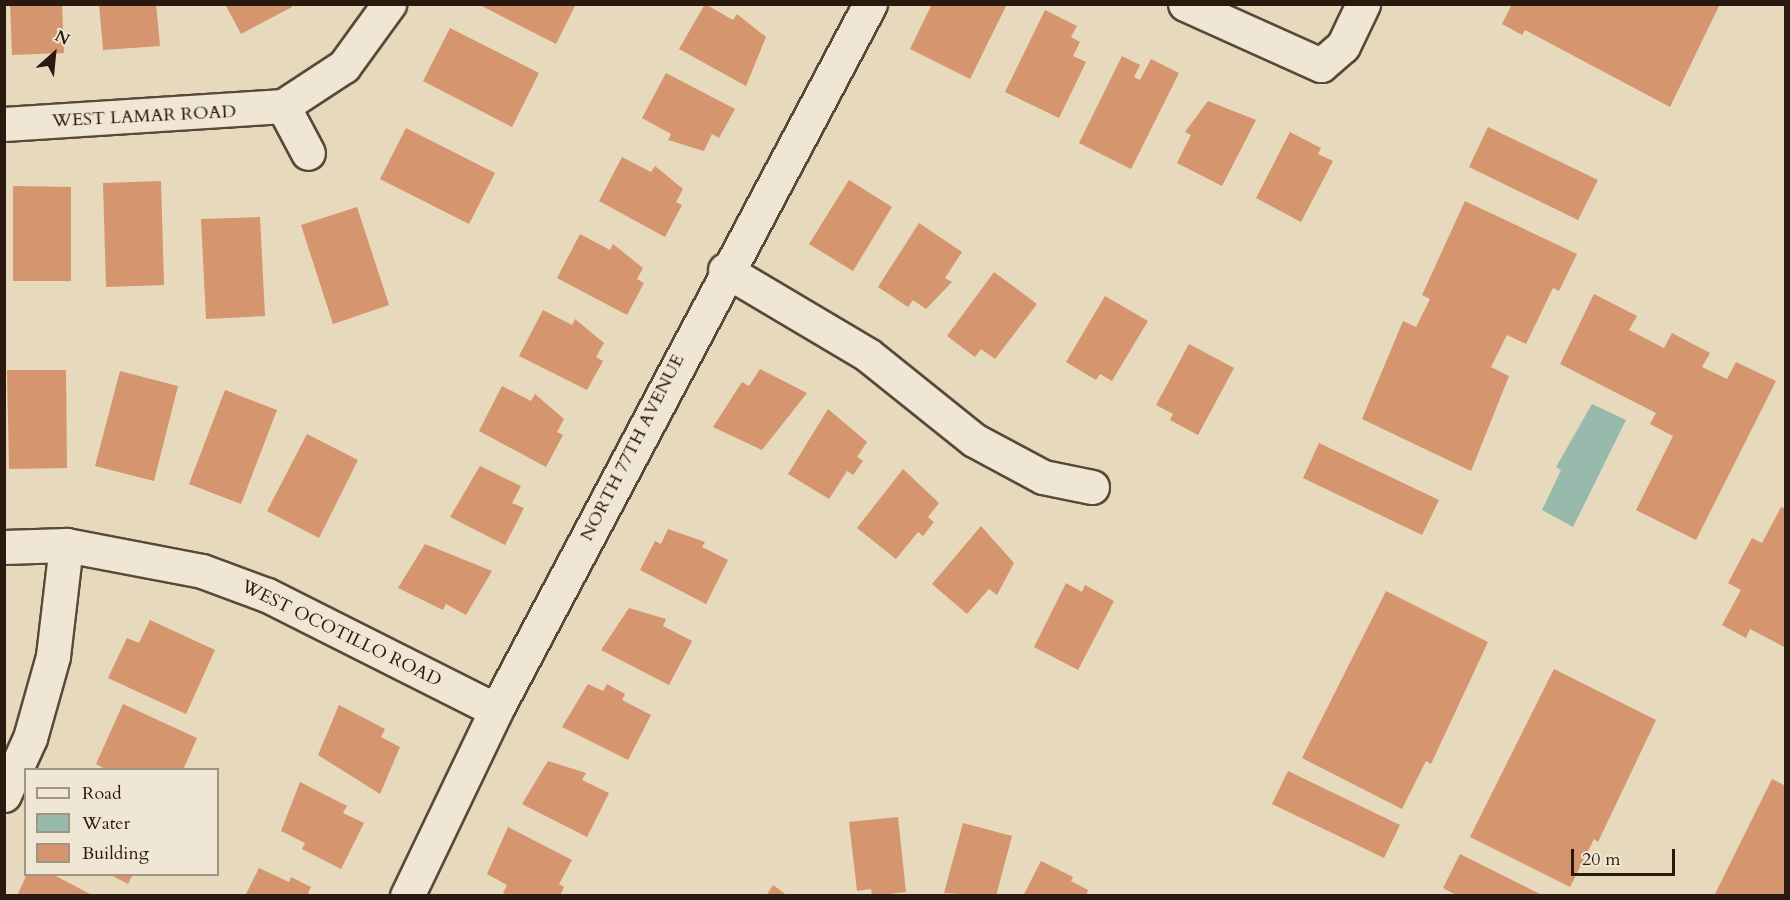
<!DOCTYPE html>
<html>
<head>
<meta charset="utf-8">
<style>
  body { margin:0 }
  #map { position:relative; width:1790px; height:900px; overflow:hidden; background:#e7d9bb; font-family:Cardo,serif }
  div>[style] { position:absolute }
  .water>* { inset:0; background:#97baad }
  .building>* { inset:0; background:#d4956f }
  .roads { filter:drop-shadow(2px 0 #58493a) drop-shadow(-2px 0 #58493a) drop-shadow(0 2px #58493a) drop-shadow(0 -2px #58493a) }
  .minor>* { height:33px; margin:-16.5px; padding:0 16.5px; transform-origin:16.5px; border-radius:16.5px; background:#efe6d3 }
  span { translate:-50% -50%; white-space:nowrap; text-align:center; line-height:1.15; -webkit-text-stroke:5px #efe6d3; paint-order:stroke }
  .street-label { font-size:18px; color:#29190f }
  .frame { position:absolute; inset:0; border:6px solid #29190f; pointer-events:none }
  .legend { position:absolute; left:24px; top:768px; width:195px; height:108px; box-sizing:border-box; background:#efe6d3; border:2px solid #a09485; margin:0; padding:8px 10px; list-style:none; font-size:18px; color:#29190f }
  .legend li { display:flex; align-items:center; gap:12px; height:30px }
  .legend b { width:30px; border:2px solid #a09485 }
  .north { position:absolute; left:24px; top:24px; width:60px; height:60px; -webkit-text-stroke:4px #efe6d3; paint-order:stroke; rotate:27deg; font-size:16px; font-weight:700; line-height:24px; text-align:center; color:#29190f }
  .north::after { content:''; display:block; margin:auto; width:21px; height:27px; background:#29190f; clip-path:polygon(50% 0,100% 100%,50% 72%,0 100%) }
  .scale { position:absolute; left:1571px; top:849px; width:104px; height:27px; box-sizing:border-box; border:3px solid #29190f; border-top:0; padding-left:8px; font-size:18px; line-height:21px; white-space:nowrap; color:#29190f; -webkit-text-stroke:4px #efe6d3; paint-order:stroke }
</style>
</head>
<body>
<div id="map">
  <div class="water">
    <i style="clip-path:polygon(1592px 404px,1626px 420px,1573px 527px,1542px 510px,1561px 470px,1556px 467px)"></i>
  </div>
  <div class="building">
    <i style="clip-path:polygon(10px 4px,62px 4px,64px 53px,12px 55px)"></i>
    <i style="clip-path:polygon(99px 4px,156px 4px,160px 46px,103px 50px)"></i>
    <i style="clip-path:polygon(225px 4px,291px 4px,292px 7px,241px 34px)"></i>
    <i style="clip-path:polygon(478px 4px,576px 4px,556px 44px)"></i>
    <i style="clip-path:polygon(705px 4px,733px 20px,737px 14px,766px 37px,746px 86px,679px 49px)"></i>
    <i style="clip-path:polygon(932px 4px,1007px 4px,970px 79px,910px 49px)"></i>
    <i style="clip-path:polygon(1512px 4px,1720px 4px,1670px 107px,1525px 30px,1522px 35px,1502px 24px)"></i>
    <i style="clip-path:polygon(1045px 10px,1077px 26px,1071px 37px,1080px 42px,1073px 56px,1086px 62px,1059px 118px,1005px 92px)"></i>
    <i style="clip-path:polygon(450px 28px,539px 73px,512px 127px,423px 81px)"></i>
    <i style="clip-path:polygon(1122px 56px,1140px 65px,1134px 77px,1140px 80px,1151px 59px,1179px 73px,1131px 169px,1079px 143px)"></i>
    <i style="clip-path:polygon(666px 73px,735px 109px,719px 138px,712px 134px,704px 151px,668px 140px,671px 134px,642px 118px)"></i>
    <i style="clip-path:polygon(1208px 101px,1256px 120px,1222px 186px,1177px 163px,1191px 135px,1185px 132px)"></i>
    <i style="clip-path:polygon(1488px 127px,1598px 180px,1578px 220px,1469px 167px)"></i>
    <i style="clip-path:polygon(406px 128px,495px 173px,469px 224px,380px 179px)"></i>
    <i style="clip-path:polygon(1290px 132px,1321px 148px,1318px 154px,1333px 161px,1301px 222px,1256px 198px)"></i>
    <i style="clip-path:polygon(622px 157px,651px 172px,655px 166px,683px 189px,676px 202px,682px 205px,665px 237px,599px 201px)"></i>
    <i style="clip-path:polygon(849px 180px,892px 207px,853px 271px,809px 244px)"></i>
    <i style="clip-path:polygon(161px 181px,164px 285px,106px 287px,103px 183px)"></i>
    <i style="clip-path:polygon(13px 186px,71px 187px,71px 281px,13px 281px)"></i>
    <i style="clip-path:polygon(1465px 201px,1577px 254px,1559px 291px,1553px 288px,1526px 344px,1507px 335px,1491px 367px,1509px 376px,1471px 471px,1362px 419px,1403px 321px,1416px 327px,1430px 299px,1422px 295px)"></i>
    <i style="clip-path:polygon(357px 207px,389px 305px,333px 324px,301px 225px)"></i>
    <i style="clip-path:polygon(260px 217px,265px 316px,206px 319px,201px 219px)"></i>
    <i style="clip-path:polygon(919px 223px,962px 252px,945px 278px,952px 282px,926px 309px,913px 300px,908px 307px,878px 287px)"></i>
    <i style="clip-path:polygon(580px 234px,610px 250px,613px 244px,643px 268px,637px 279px,644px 283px,627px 315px,557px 278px)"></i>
    <i style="clip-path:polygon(994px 272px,1037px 304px,995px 359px,981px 349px,975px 357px,947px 336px)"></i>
    <i style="clip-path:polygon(1594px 294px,1637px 316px,1629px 330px,1664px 348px,1672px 333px,1710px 353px,1702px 367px,1727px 379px,1736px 362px,1776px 381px,1696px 540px,1636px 510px,1673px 436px,1650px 424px,1656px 413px,1560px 364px)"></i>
    <i style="clip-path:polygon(1105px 296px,1148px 321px,1112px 381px,1100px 374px,1096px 380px,1066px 362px)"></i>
    <i style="clip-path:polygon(543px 310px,572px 325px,575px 319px,604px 343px,596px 357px,603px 361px,587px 390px,519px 356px)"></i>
    <i style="clip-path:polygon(1189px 344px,1234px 368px,1198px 435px,1170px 420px,1173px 414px,1156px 405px)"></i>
    <i style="clip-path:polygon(760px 369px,807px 393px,762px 450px,713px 427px,742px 382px,749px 386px)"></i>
    <i style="clip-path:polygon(7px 370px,66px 370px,67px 468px,9px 469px)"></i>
    <i style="clip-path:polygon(120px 371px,178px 386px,154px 481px,95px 466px)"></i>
    <i style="clip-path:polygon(502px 386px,531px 401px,535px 394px,564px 419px,557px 432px,563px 435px,546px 467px,479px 431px)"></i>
    <i style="clip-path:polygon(225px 390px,277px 410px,241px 504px,189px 484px)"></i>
    <i style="clip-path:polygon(828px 409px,867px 442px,857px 457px,863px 461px,853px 475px,847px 471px,829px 499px,788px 474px)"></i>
    <i style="clip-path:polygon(307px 434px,358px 460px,319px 538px,267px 511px)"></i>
    <i style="clip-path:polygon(1319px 443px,1439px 500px,1422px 535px,1303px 478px)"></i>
    <i style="clip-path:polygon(480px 466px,521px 486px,512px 503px,524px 508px,505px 545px,450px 517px)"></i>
    <i style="clip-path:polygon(903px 469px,939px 503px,928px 517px,934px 522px,923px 536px,918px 532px,896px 559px,857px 528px)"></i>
    <i style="clip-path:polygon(1781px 507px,1786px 509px,1786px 648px,1750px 629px,1746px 638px,1722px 625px,1741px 590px,1728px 583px,1752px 538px,1762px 543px)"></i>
    <i style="clip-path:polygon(981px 526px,1014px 563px,997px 595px,989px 589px,967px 614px,932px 584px)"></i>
    <i style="clip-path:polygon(668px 529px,705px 542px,702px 547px,728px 560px,706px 604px,640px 570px,655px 541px,661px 544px)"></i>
    <i style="clip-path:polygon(425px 544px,492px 571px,466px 615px,446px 604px,443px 610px,398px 588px)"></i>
    <i style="clip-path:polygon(1066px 583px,1082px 592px,1085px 585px,1114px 601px,1078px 670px,1034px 647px)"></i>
    <i style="clip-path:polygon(1386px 591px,1488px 642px,1431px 764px,1426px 761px,1402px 809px,1302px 758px)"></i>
    <i style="clip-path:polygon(629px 608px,666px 619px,663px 626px,692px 641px,669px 685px,601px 650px)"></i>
    <i style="clip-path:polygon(150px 620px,215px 650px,186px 714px,108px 678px,127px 638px,139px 643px)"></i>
    <i style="clip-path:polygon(1554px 669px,1656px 720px,1598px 842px,1594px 839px,1570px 887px,1470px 837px)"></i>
    <i style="clip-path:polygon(588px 684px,603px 691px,607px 684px,625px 694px,622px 700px,651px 715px,628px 760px,562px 727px)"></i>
    <i style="clip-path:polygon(123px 704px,197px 738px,183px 770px,107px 770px,96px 764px)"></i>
    <i style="clip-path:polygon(339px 705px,385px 729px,381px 737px,400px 747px,380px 794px,318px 755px)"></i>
    <i style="clip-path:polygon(548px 761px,586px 773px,582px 780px,609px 793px,587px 837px,522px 804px)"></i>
    <i style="clip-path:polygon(1288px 771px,1400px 825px,1384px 858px,1272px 804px)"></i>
    <i style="clip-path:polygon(1772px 779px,1786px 786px,1786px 896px,1714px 896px)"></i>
    <i style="clip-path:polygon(300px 782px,347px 806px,343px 813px,364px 823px,341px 869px,302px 849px,305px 843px,281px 831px)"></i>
    <i style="clip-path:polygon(898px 817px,906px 892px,872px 896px,871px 889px,857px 891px,849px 822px)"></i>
    <i style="clip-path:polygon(963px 823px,1012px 836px,996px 896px,944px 893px)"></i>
    <i style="clip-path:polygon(508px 827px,572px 860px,559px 884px,564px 887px,560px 896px,508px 896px,503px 893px,507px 885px,487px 874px)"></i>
    <i style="clip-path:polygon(1460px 854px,1544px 896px,1458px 896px,1443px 888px)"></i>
    <i style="clip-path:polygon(1041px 861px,1073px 877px,1071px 881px,1088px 890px,1086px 896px,1024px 894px)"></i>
    <i style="clip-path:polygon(259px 868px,289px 882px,291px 877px,311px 887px,308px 893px,313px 896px,245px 896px)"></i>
    <i style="clip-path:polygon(27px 874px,52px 874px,94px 896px,17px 896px)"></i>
    <i style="clip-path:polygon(109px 874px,133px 874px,128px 884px)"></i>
    <i style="clip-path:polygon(773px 885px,788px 896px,766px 896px)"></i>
  </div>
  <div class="roads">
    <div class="minor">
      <i style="left:1185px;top:4px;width:149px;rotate:24.2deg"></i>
      <i style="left:1321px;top:65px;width:29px;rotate:-41deg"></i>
      <i style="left:1343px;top:46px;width:47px;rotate:-64.5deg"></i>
      <i style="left:283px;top:106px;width:53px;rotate:62deg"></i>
      <i style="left:4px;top:124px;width:280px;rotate:-3.7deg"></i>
      <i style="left:283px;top:106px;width:73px;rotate:-33.3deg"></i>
      <i style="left:344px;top:66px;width:77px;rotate:-54deg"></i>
      <i style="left:725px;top:270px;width:166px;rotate:30.7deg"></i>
      <i style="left:868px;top:355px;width:136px;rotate:38.7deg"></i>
      <i style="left:974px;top:440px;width:78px;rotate:28.2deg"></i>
      <i style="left:1043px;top:477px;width:50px;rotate:11.5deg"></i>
      <i style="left:4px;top:547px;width:62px;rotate:-1.8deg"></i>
      <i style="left:66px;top:545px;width:138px;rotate:10.8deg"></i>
      <i style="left:202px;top:571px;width:69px;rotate:20.3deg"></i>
      <i style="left:267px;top:595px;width:256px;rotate:26.7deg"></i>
      <i style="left:4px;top:795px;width:63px;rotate:-65.5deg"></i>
      <i style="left:30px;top:738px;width:85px;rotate:-74.3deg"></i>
      <i style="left:53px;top:656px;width:112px;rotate:-83.3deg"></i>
      <i style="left:407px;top:896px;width:206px;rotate:-64.4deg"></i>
      <i style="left:496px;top:710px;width:799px;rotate:-62.09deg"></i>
    </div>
  </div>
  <div class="street-label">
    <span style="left:144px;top:117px;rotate:-3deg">WEST LAMAR ROAD</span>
    <span style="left:633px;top:448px;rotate:-63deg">NORTH 77TH AVENUE</span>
    <span style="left:341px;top:634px;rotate:26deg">WEST OCOTILLO ROAD</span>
  </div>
  <div class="frame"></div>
  <ul class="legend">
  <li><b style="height:8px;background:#efe6d3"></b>Road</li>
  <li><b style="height:16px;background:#97baad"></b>Water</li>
  <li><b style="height:16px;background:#d4956f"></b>Building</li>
  </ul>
  <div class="north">N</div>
  <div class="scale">20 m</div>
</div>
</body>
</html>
